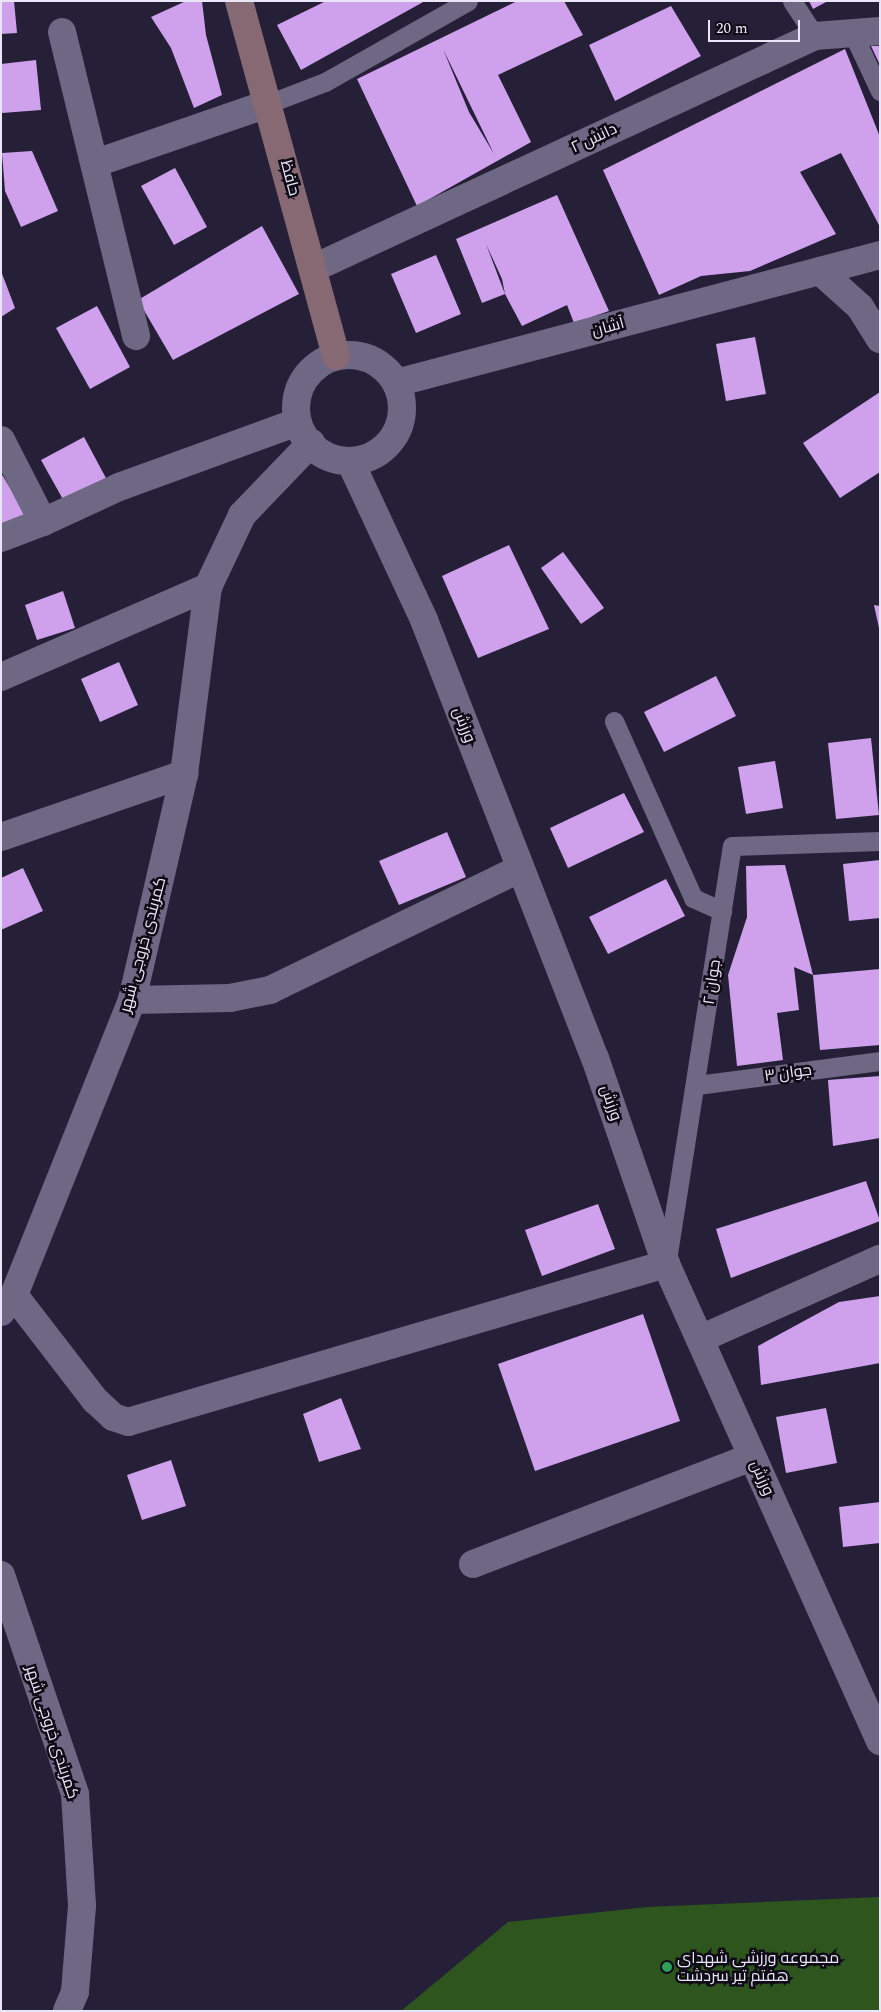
<!DOCTYPE html>
<html>
<head>
<meta charset="utf-8">
<style>
  body { margin:0 }
  #map { position:relative; width:881px; height:2012px; overflow:hidden; background:#251f38; font-family:Spectral,Cairo,serif }
  div>[style] { position:absolute }
  .green>* { inset:0; background:#2d551d }
  .building>* { inset:0; background:#cfa1ed }
  .service>* { height:19px; margin:-9.5px; padding:0 9.5px; transform-origin:9.5px; border-radius:9.5px; background:#6e6885 }
  .minor>* { height:28px; margin:-14px; padding:0 14px; transform-origin:14px; border-radius:14px; background:#6e6885 }
  .tertiary>* { height:28px; margin:-14px; padding:0 14px; transform-origin:14px; border-radius:14px; background:#6e6885 }
  .tertiary>.ring { margin:-14px; padding:0; box-sizing:content-box; background:none; border:28px solid #6e6885; border-radius:50% }
  .secondary>* { height:28px; margin:-14px; padding:0 14px; transform-origin:14px; border-radius:14px; background:#866972 }
  .dots>* { width:14px; height:14px; translate:-50% -50%; box-sizing:border-box; border:2px solid #0e0b16; border-radius:50% }
  span { translate:-50% -50%; white-space:nowrap; text-align:center; line-height:1.15; -webkit-text-stroke:5px #0e0b16; paint-order:stroke }
  .street-label { font-size:16px; color:#e9e6f7 }
  .poi-label { font-size:16px; color:#e9e6f7 }
  .left { translate:0 -50%; text-align:left }
  .frame { position:absolute; inset:0; border:2px solid #e9e6f7; pointer-events:none }
  .scale { position:absolute; left:708px; top:20px; width:92px; height:22px; box-sizing:border-box; border:2px solid #e9e6f7; border-top:0; padding-left:6px; font-size:15px; line-height:18px; white-space:nowrap; color:#e9e6f7; -webkit-text-stroke:4px #0e0b16; paint-order:stroke }
</style>
</head>
<body>
<div id="map">
  <div class="green">
    <i style="clip-path:polygon(880px 1897px,880px 2011px,401px 2011px,508px 1922px,647px 1907px)"></i>
  </div>
  <div class="building">
    <i style="clip-path:polygon(1px 1px,14px 1px,17px 33px,1px 34px)"></i>
    <i style="clip-path:polygon(186px 1px,202px 1px,206px 35px,222px 95px,194px 108px,171px 48px,151px 17px)"></i>
    <i style="clip-path:polygon(326px 1px,425px 1px,301px 70px,277px 25px)"></i>
    <i style="clip-path:polygon(evenodd,517px 1px,564px 1px,583px 35px,498px 75px,531px 142px,417px 206px,357px 79px,517px 1px,443px 49px,494px 154px,469px 112px,443px 49px)"></i>
    <i style="clip-path:polygon(809px 1px,828px 1px,813px 9px)"></i>
    <i style="clip-path:polygon(671px 6px,701px 56px,615px 101px,589px 45px)"></i>
    <i style="clip-path:polygon(871px 46px,880px 46px,880px 65px)"></i>
    <i style="clip-path:polygon(845px 49px,880px 137px,880px 227px,841px 153px,800px 172px,836px 234px,750px 271px,701px 276px,659px 295px,603px 170px)"></i>
    <i style="clip-path:polygon(36px 60px,41px 110px,2px 113px,1px 64px)"></i>
    <i style="clip-path:polygon(32px 151px,58px 211px,21px 227px,5px 191px,2px 153px)"></i>
    <i style="clip-path:polygon(175px 168px,207px 227px,174px 245px,141px 186px)"></i>
    <i style="clip-path:polygon(evenodd,557px 195px,609px 311px,574px 323px,567px 305px,522px 326px,505px 294px,482px 303px,456px 239px,557px 195px,486px 244px,502px 279px,505px 294px,486px 244px)"></i>
    <i style="clip-path:polygon(262px 226px,299px 294px,173px 360px,138px 300px)"></i>
    <i style="clip-path:polygon(436px 255px,461px 314px,416px 333px,391px 274px)"></i>
    <i style="clip-path:polygon(1px 271px,15px 308px,1px 317px)"></i>
    <i style="clip-path:polygon(97px 306px,130px 367px,90px 389px,56px 328px)"></i>
    <i style="clip-path:polygon(755px 337px,766px 394px,726px 401px,716px 344px)"></i>
    <i style="clip-path:polygon(880px 392px,880px 472px,840px 498px,803px 443px)"></i>
    <i style="clip-path:polygon(84px 437px,107px 480px,65px 503px,41px 460px)"></i>
    <i style="clip-path:polygon(1px 473px,27px 516px,1px 524px)"></i>
    <i style="clip-path:polygon(509px 545px,549px 629px,478px 658px,442px 576px)"></i>
    <i style="clip-path:polygon(563px 552px,604px 608px,581px 624px,541px 568px)"></i>
    <i style="clip-path:polygon(63px 591px,75px 628px,37px 640px,25px 605px)"></i>
    <i style="clip-path:polygon(874px 605px,880px 606px,880px 628px,879px 628px)"></i>
    <i style="clip-path:polygon(119px 662px,138px 705px,100px 722px,81px 679px)"></i>
    <i style="clip-path:polygon(716px 676px,736px 716px,664px 752px,644px 712px)"></i>
    <i style="clip-path:polygon(871px 738px,879px 815px,836px 819px,828px 743px)"></i>
    <i style="clip-path:polygon(775px 761px,783px 808px,746px 814px,738px 767px)"></i>
    <i style="clip-path:polygon(624px 793px,644px 832px,568px 868px,550px 828px)"></i>
    <i style="clip-path:polygon(447px 832px,466px 877px,399px 905px,379px 861px)"></i>
    <i style="clip-path:polygon(880px 860px,880px 918px,849px 921px,843px 864px)"></i>
    <i style="clip-path:polygon(785px 865px,813px 975px,880px 969px,880px 1045px,820px 1050px,813px 975px,794px 967px,799px 1010px,777px 1013px,783px 1060px,737px 1066px,728px 975px,747px 917px,746px 866px)"></i>
    <i style="clip-path:polygon(23px 868px,43px 911px,1px 930px,1px 878px)"></i>
    <i style="clip-path:polygon(666px 879px,685px 916px,608px 954px,589px 917px)"></i>
    <i style="clip-path:polygon(880px 1076px,880px 1138px,833px 1146px,828px 1080px)"></i>
    <i style="clip-path:polygon(866px 1181px,880px 1221px,731px 1278px,716px 1229px)"></i>
    <i style="clip-path:polygon(598px 1204px,615px 1249px,542px 1276px,525px 1230px)"></i>
    <i style="clip-path:polygon(880px 1296px,880px 1363px,761px 1385px,758px 1346px,839px 1302px)"></i>
    <i style="clip-path:polygon(643px 1314px,680px 1421px,535px 1471px,498px 1364px)"></i>
    <i style="clip-path:polygon(341px 1398px,361px 1449px,319px 1462px,303px 1414px)"></i>
    <i style="clip-path:polygon(826px 1408px,837px 1463px,786px 1473px,776px 1417px)"></i>
    <i style="clip-path:polygon(171px 1460px,186px 1506px,142px 1520px,127px 1475px)"></i>
    <i style="clip-path:polygon(880px 1502px,880px 1543px,843px 1547px,839px 1507px)"></i>
  </div>
  <div class="service">
    <i style="left:792px;top:1px;width:42px;rotate:56.7deg"></i>
    <i style="left:853px;top:34px;width:63px;rotate:64.7deg"></i>
    <i style="left:270px;top:103px;width:59px;rotate:-20.9deg"></i>
    <i style="left:325px;top:82px;width:164px;rotate:-29.5deg"></i>
    <i style="left:614px;top:721px;width:194px;rotate:65.9deg"></i>
    <i style="left:693px;top:898px;width:32px;rotate:24deg"></i>
    <i style="left:697px;top:1085px;width:185px;rotate:-7.5deg"></i>
    <i style="left:667px;top:1260px;width:419px;rotate:-81.1deg"></i>
    <i style="left:732px;top:846px;width:148px;rotate:-1.9deg"></i>
  </div>
  <div class="minor">
    <i style="left:62px;top:32px;width:313px;rotate:76.3deg"></i>
    <i style="left:96px;top:163px;width:184px;rotate:-19deg"></i>
    <i style="left:314px;top:268px;width:552px;rotate:-24.85deg"></i>
    <i style="left:815px;top:36px;width:65px;rotate:-4.4deg"></i>
    <i style="left:820px;top:271px;width:54px;rotate:42deg"></i>
    <i style="left:860px;top:307px;width:38px;rotate:58deg"></i>
    <i style="left:396px;top:383px;width:501px;rotate:-14.81deg"></i>
    <i style="left:1px;top:440px;width:92px;rotate:62.9deg"></i>
    <i style="left:43px;top:522px;width:84px;rotate:-24.7deg"></i>
    <i style="left:119px;top:487px;width:190px;rotate:-20deg"></i>
    <i style="left:1px;top:538px;width:45px;rotate:-20.9deg"></i>
    <i style="left:1px;top:677px;width:226px;rotate:-23.5deg"></i>
    <i style="left:1px;top:837px;width:194px;rotate:-19deg"></i>
    <i style="left:132px;top:1000px;width:98px;rotate:-1.2deg"></i>
    <i style="left:230px;top:998px;width:41px;rotate:-11.3deg"></i>
    <i style="left:270px;top:990px;width:277px;rotate:-25.9deg"></i>
    <i style="left:14px;top:1295px;width:133px;rotate:52.4deg"></i>
    <i style="left:95px;top:1400px;width:25px;rotate:43deg"></i>
    <i style="left:113px;top:1417px;width:16px;rotate:18deg"></i>
    <i style="left:128px;top:1422px;width:561px;rotate:-16.37deg"></i>
    <i style="left:700px;top:1339px;width:197px;rotate:-24deg"></i>
    <i style="left:473px;top:1564px;width:299px;rotate:-21deg"></i>
  </div>
  <div class="tertiary">
    <i class="ring" style="left:296px;top:355px;width:78px;height:78px"></i>
    <i style="left:350px;top:461px;width:175px;rotate:65deg"></i>
    <i style="left:424px;top:620px;width:470px;rotate:68.7deg"></i>
    <i style="left:595px;top:1058px;width:218px;rotate:71deg"></i>
    <i style="left:666px;top:1264px;width:523px;rotate:65.84deg"></i>
    <i style="left:1px;top:1312px;width:21px;rotate:-53deg"></i>
    <i style="left:14px;top:1295px;width:318px;rotate:-68.2deg"></i>
    <i style="left:132px;top:1000px;width:232px;rotate:-77deg"></i>
    <i style="left:184px;top:774px;width:189px;rotate:-82.7deg"></i>
    <i style="left:208px;top:587px;width:80px;rotate:-64.7deg"></i>
    <i style="left:242px;top:515px;width:100px;rotate:-46.2deg"></i>
    <i style="left:1px;top:1575px;width:231px;rotate:71.3deg"></i>
    <i style="left:75px;top:1794px;width:112px;rotate:86.4deg"></i>
    <i style="left:82px;top:1906px;width:86px;rotate:94.7deg"></i>
    <i style="left:75px;top:1992px;width:21px;rotate:113deg"></i>
  </div>
  <div class="secondary">
    <i style="left:239px;top:1px;width:368px;rotate:74.7deg"></i>
  </div>
  <div class="dots">
    <i style="left:667px;top:1967px;background:#2e9e5b"></i>
  </div>
  <div class="street-label">
    <span style="left:594px;top:138px;rotate:-25deg">دانش ۲</span>
    <span style="left:290px;top:178px;rotate:75deg">حافظ</span>
    <span style="left:608px;top:327px;rotate:-15deg">آشان</span>
    <span style="left:464px;top:725px;rotate:69deg">ورزش</span>
    <span style="left:143px;top:945px;rotate:-75deg">کمربندی خروجی شهر</span>
    <span style="left:712px;top:982px;rotate:-82deg">جوان ۲</span>
    <span style="left:788px;top:1073px;rotate:-8deg">جوان ۳</span>
    <span style="left:611px;top:1103px;rotate:71deg">ورزش</span>
    <span style="left:762px;top:1478px;rotate:66deg">ورزش</span>
    <span style="left:52px;top:1732px;rotate:72deg">کمربندی خروجی شهر</span>
  </div>
  <div class="poi-label">
    <span class="left" style="left:677px;top:1967px">مجموعه ورزشی شهدای<br>هفتم تیر سردشت</span>
  </div>
  <div class="frame"></div>
  <div class="scale">20 m</div>
</div>
</body>
</html>
